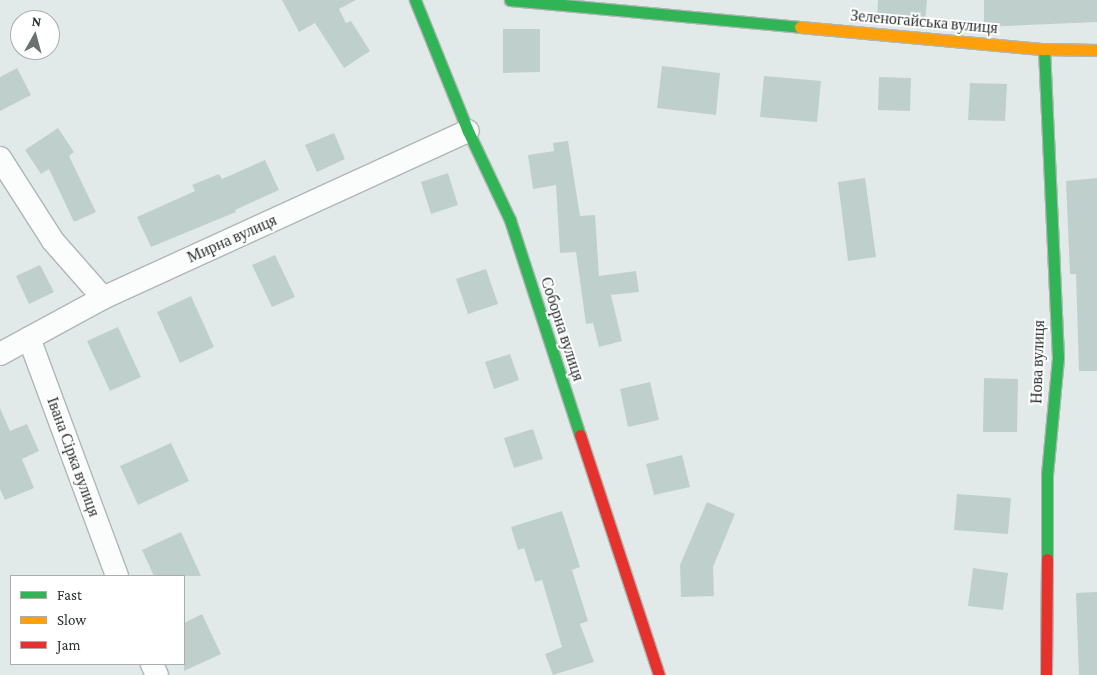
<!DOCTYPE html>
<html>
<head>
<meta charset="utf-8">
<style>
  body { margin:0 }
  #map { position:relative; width:1097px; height:675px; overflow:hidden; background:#e2eae9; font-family:"Crimson Pro",serif }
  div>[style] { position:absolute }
  .building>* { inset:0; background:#bfd0cc }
  .roads { filter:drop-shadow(1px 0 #b0b6b5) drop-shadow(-1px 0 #b0b6b5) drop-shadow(0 1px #b0b6b5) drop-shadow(0 -1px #b0b6b5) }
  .street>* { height:22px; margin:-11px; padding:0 11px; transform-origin:11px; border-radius:11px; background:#fbfcfc }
  .fast>* { height:11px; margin:-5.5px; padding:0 5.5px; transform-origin:5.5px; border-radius:5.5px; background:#30b455 }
  .slow>* { height:11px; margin:-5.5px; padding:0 5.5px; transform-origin:5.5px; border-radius:5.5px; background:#ff9f0a }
  .jam>* { height:11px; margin:-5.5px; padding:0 5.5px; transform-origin:5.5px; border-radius:5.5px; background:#e5322d }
  span { translate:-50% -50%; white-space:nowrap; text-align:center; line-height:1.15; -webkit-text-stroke:4px #fff; paint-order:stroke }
  .street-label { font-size:16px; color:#2b312f }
  .legend { position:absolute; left:10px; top:575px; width:175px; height:90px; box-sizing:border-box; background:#fff; border:1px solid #aaadac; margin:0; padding:6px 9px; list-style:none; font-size:15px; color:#2b312f }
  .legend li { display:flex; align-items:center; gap:10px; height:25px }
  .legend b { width:25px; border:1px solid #aaadac }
  .north { position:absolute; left:10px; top:10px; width:50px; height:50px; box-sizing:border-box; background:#fff; border:1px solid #aaadac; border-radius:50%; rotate:7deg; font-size:14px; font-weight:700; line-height:20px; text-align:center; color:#2b312f }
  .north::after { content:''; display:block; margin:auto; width:18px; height:22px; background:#6b7270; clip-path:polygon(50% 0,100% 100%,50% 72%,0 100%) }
</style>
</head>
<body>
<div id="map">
  <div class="building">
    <i style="clip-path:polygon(282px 0,356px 0,339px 9px,346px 23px,351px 21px,370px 51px,344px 68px,315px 23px,299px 32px)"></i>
    <i style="clip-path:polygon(878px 0,927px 0,925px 22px,877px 18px)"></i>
    <i style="clip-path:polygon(984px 0,1097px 0,1097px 22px,984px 27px)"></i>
    <i style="clip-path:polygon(503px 29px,540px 29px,540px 72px,503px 73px)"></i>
    <i style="clip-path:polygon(662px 66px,720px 73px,716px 115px,657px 108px)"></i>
    <i style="clip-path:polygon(17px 68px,31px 95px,0 111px,0 77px)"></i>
    <i style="clip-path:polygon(764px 76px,821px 81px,817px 122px,760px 117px)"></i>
    <i style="clip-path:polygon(879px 77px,911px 78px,910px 111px,878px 110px)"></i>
    <i style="clip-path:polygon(970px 83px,1007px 84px,1005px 121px,968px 120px)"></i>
    <i style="clip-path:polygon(58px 128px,74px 152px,69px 156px,96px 212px,74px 222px,49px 169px,41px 174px,25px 150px)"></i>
    <i style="clip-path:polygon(334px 133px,345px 159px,317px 172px,305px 145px)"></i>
    <i style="clip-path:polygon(568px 141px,580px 216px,595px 215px,599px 276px,636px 271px,639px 292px,611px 295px,622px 341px,599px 347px,593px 323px,586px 324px,576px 252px,560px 253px,556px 185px,533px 189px,528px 155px,554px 151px,553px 143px)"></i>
    <i style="clip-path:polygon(265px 160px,279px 190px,235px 210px,236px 212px,151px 247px,137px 217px,195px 191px,192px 185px,219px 174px,222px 179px)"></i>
    <i style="clip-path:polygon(448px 173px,458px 205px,431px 214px,421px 182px)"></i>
    <i style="clip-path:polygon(865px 178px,876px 257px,848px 261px,838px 182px)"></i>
    <i style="clip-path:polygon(1097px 178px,1097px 371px,1079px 371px,1076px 274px,1070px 274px,1066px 181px)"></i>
    <i style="clip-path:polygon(275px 255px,295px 297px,272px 307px,252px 265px)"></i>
    <i style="clip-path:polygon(40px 265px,54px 292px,29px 304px,16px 276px)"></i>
    <i style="clip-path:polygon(486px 269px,498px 304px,468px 314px,456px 279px)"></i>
    <i style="clip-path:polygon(191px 296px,214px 347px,180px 363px,157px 312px)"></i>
    <i style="clip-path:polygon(118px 327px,141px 377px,110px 391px,87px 341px)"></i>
    <i style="clip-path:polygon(510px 354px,519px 380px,494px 389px,485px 362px)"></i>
    <i style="clip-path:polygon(984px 378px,1018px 379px,1017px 432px,983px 432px)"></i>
    <i style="clip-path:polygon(650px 382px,659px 420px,628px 427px,620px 389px)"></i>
    <i style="clip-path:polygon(0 408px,10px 431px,27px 424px,39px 451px,22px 459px,34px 488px,5px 500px,0 489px)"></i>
    <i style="clip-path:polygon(533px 429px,543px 459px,514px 468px,504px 438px)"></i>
    <i style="clip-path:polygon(171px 443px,189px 481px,138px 505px,120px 466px)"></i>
    <i style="clip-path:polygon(682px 455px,690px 487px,654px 495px,646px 464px)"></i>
    <i style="clip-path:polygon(957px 494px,1011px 498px,1008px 534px,954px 530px)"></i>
    <i style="clip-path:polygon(707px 502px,735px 514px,713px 567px,714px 596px,681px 597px,680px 565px)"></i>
    <i style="clip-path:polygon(562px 511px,580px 567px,572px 570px,588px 621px,580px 624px,594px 662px,553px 675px,545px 654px,562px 647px,542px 580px,535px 582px,524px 548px,518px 550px,511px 527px)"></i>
    <i style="clip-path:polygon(181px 532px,201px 576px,154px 576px,142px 550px)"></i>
    <i style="clip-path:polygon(973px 568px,1008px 573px,1003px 610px,968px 606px)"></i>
    <i style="clip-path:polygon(1097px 592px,1097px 675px,1079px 675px,1076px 593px)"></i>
    <i style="clip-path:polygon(202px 614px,221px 654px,184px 671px,184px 623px)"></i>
  </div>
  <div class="roads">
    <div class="street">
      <i style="left:0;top:158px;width:98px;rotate:57.4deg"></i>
      <i style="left:53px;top:241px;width:76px;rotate:48.7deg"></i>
      <i style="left:29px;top:338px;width:254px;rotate:69.7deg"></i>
      <i style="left:0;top:354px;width:117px;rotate:-28.5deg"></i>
      <i style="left:103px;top:298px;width:401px;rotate:-24.6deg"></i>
      <i style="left:152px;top:664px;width:12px;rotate:66deg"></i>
    </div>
    <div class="fast">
      <i style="left:415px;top:0;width:141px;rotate:68deg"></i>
      <i style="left:468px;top:131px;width:98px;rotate:64.7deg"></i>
      <i style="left:510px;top:220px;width:226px;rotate:72deg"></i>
      <i style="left:510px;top:0;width:291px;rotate:5.3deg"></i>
      <i style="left:1044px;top:49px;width:309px;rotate:87.4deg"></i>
      <i style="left:1058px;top:358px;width:117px;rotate:95.4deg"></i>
      <i style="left:1047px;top:474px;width:85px;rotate:90deg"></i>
    </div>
    <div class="slow">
      <i style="left:800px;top:27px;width:245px;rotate:5.2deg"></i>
      <i style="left:1044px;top:49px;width:53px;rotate:1.1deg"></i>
    </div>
    <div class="jam">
      <i style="left:580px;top:435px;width:253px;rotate:71.8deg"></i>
      <i style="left:1046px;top:675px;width:116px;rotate:-89.5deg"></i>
    </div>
  </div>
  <div class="street-label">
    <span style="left:924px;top:22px;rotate:5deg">Зеленогайська вулиця</span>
    <span style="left:232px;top:239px;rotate:-24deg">Мирна вулиця</span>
    <span style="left:562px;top:329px;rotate:72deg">Соборна вулиця</span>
    <span style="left:1038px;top:362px;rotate:-88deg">Нова вулиця</span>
    <span style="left:73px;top:457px;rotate:70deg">Івана Сірка вулиця</span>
  </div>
  <ul class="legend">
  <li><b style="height:6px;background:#30b455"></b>Fast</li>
  <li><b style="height:6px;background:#ff9f0a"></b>Slow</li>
  <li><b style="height:6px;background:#e5322d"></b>Jam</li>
  </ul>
  <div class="north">N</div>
</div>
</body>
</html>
